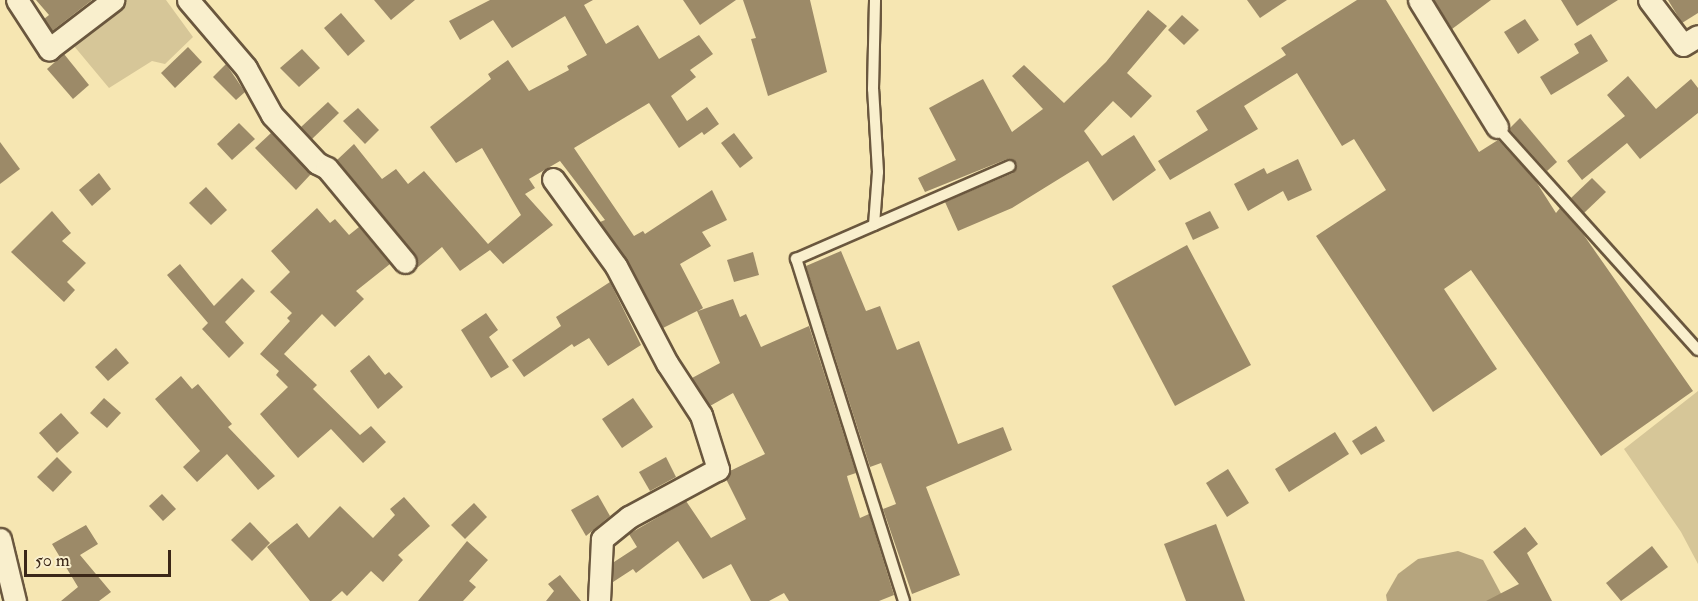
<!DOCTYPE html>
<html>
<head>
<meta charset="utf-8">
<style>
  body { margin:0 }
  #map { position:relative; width:1698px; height:601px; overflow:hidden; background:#f6e6b2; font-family:"IM FELL Double Pica",serif }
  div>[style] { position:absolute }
  .green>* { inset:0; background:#d6c698 }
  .water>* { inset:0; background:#b6a57e }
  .building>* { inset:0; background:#9c8a68 }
  .roads { filter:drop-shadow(2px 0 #6a573e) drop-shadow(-2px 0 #6a573e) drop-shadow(0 2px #6a573e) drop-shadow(0 -2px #6a573e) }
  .service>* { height:10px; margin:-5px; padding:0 5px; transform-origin:5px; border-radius:5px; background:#f9efcd }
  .minor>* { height:21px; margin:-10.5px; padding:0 10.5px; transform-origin:10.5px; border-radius:10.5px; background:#f9efcd }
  span { translate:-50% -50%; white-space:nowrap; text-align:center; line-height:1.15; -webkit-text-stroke:5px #f9efcd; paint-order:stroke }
  .scale { position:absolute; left:24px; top:550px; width:147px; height:27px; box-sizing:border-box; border:3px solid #3b2718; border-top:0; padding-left:8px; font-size:18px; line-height:21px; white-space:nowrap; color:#3b2718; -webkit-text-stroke:4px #f9efcd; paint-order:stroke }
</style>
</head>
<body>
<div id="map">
  <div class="green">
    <i style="clip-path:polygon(124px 0,166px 0,193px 37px,165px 64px,152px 61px,109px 88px,74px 46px)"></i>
    <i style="clip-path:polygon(1698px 391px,1698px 564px,1681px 532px,1624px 449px)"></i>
  </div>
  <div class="water">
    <i style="clip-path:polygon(1458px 551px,1483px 560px,1505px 601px,1387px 601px,1386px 595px,1398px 574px,1418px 559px)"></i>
  </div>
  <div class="building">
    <i style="clip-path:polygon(36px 0,92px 0,52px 31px,44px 19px,49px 15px)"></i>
    <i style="clip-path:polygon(374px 0,415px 0,391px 20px)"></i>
    <i style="clip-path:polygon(490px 0,593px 0,584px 5px,606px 44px,638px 25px,659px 59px,699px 35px,713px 54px,690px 70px,696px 77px,671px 96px,687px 121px,707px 107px,719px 124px,704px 135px,702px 132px,679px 148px,649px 103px,574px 148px,634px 236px,643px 231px,645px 234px,712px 190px,727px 220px,702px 232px,711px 246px,680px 264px,703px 308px,698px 311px,733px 299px,740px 317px,746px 314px,761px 347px,809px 326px,856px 473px,847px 476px,848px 480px,860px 518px,869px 514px,894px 595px,879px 601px,789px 601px,784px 593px,769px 601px,751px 601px,731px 564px,703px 579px,678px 541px,636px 573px,633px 569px,613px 582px,614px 562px,637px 547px,629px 534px,686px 501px,711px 538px,746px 519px,726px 479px,730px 471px,765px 454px,733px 393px,710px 406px,692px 378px,720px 363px,697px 311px,663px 328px,627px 260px,600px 222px,605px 220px,560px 161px,529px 179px,535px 188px,525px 194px,553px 225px,503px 264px,490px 250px,460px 271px,442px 247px,417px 268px,415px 254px,337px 160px,354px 144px,382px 179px,396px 169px,408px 184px,424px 171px,488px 244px,521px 215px,482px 148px,456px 163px,430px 127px,491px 79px,488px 74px,508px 60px,529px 91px,569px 70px,567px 66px,587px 55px,565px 16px,512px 48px,493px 20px,460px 40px,449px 21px)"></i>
    <i style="clip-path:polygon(683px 0,736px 0,700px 25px)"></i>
    <i style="clip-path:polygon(743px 0,810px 0,827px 72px,768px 96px,751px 39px,756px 38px)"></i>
    <i style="clip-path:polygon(1247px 0,1287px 0,1260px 18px)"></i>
    <i style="clip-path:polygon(1357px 0,1386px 0,1479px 152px,1498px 140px,1535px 180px,1556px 213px,1560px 208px,1583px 234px,1693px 391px,1601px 456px,1471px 270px,1444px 289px,1497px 369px,1433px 412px,1316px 236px,1386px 190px,1354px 139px,1342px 146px,1297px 73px,1244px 106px,1258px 129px,1170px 180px,1158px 161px,1208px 130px,1196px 111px,1286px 55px,1281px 48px)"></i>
    <i style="clip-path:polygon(1434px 0,1491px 0,1452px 29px)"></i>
    <i style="clip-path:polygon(1561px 0,1618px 0,1577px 26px)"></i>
    <i style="clip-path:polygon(1668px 0,1698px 0,1698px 13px,1682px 23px)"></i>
    <i style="clip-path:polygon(1148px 10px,1167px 26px,1127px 73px,1152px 96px,1131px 118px,1113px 101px,1084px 131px,1102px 156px,1134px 135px,1156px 170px,1113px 201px,1088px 161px,1012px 208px,958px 231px,945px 202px,1013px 173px,1017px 164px,1007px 159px,925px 192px,918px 178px,956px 160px,929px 108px,983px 79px,1012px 132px,1043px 109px,1012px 76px,1024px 65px,1064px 103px,1106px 62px)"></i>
    <i style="clip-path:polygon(341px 13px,365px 41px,348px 56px,324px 28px)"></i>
    <i style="clip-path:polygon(1182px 15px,1199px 30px,1184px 45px,1168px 30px)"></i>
    <i style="clip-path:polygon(1525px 19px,1539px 40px,1518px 54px,1504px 32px)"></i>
    <i style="clip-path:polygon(1591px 34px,1608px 61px,1551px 95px,1540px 77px,1579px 53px,1574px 44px)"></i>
    <i style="clip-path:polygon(188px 47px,202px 62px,175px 88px,161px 73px)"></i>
    <i style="clip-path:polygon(302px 49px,320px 68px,299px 87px,280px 68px)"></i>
    <i style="clip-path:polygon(64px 54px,89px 85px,73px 99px,47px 69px)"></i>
    <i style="clip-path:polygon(226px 64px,245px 92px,236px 100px,213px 77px)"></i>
    <i style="clip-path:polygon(1628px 76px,1656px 109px,1691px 79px,1698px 88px,1698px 113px,1640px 159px,1627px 143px,1582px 180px,1567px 161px,1625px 116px,1607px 95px)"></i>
    <i style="clip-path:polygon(328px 102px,339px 113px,312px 139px,301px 127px)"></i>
    <i style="clip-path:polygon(358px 108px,379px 130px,365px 144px,343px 121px)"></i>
    <i style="clip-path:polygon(1520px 118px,1557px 162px,1547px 171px,1509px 129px)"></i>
    <i style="clip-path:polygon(239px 123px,255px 139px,232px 160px,217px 144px)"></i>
    <i style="clip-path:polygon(271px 133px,311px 174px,296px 190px,255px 148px)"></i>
    <i style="clip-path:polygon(734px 133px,753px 158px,740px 168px,721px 143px)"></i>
    <i style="clip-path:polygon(0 142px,20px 169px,0 184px)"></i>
    <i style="clip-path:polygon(1298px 159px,1312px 190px,1288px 201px,1283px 191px,1248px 211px,1234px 184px,1264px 168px,1267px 174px)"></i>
    <i style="clip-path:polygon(99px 173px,111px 189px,92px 206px,79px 190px)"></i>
    <i style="clip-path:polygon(1592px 178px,1606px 192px,1584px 213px,1571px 198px)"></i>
    <i style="clip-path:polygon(206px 187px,227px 210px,211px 225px,189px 203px)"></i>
    <i style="clip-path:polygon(317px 208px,330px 223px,335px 219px,349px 235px,359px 227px,390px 264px,356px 291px,364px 299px,335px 327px,322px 314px,284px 354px,317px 385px,313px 389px,360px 435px,371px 426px,386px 442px,363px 463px,331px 429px,298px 458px,260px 414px,288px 387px,276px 375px,279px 371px,260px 354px,290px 321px,287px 318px,292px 313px,270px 292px,290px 272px,271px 251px)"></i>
    <i style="clip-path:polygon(52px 211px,71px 233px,62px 241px,86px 263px,67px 282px,75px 290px,64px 302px,11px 252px)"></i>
    <i style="clip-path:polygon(1210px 211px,1219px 228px,1193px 240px,1185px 223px)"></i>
    <i style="clip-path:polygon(1187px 245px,1251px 365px,1175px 406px,1112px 286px)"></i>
    <i style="clip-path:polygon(841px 251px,866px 311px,880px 306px,897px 350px,919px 341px,958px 444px,1003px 427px,1012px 450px,926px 487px,960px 575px,912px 594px,883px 509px,896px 504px,881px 463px,870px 467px,806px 266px)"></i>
    <i style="clip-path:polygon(753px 252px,759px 275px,734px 282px,727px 260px)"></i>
    <i style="clip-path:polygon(180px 264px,214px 306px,242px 278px,255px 291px,225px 322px,244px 343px,229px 358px,202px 329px,208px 323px,167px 275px)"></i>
    <i style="clip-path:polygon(610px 282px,641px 345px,608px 366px,589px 338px,574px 347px,572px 344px,524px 377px,512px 360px,561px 326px,556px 317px)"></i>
    <i style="clip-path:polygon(486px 313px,498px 330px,489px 337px,509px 367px,491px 378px,461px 330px)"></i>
    <i style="clip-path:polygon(116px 348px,129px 363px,108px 381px,95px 367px)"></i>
    <i style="clip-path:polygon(369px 355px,385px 375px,389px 372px,403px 387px,378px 409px,350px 371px)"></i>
    <i style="clip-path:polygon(181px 376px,192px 389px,198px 384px,232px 424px,228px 427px,275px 476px,258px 490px,227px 454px,197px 482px,183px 467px,200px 451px,155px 399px)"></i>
    <i style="clip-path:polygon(104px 398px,121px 413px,107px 428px,90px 413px)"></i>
    <i style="clip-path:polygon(633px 398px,653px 427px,622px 448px,602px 419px)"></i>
    <i style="clip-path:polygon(61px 413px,79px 433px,57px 453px,39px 433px)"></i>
    <i style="clip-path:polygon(1376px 426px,1385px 441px,1361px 455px,1352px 441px)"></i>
    <i style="clip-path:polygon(1335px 432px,1349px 454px,1289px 492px,1275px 469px)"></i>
    <i style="clip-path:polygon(57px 457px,72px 472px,53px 492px,37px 477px)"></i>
    <i style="clip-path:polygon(666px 457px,676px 477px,650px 491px,639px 472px)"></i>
    <i style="clip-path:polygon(1228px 469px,1249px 503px,1227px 517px,1206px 483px)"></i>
    <i style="clip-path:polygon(162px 494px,176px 509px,163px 521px,149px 506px)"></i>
    <i style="clip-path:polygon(598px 495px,610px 516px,586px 536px,571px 510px)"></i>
    <i style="clip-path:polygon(404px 497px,430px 526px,398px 555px,403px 560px,383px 582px,371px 571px,347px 596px,342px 591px,331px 601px,310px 601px,267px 547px,297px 523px,309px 538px,340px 506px,373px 538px,395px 515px,390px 509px)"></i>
    <i style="clip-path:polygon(474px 503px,487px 517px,465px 539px,451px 525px)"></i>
    <i style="clip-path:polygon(250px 522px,270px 543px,252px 561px,231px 540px)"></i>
    <i style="clip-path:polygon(1216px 524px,1245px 601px,1186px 601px,1164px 544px)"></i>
    <i style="clip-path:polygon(86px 525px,98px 544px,80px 555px,111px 592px,99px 601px,61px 601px,78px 587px,52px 544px)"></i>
    <i style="clip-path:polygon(1525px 527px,1538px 544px,1527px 553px,1552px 601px,1486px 601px,1519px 584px,1493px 552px)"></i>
    <i style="clip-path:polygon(467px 541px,488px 560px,469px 581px,476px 587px,463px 601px,418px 601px)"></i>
    <i style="clip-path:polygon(1652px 546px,1668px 567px,1621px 601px,1606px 583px)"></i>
    <i style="clip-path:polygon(560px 575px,581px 601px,546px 601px,554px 591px,548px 584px)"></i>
  </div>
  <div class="roads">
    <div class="service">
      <i style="left:1497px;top:127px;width:300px;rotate:48deg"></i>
      <i style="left:874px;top:225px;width:53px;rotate:-85.7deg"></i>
      <i style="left:878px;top:172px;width:83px;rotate:-93.4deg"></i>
      <i style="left:873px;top:89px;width:89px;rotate:-88.7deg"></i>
      <i style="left:904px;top:601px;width:359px;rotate:-107.5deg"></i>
      <i style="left:796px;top:259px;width:233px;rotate:-23.5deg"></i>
    </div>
    <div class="minor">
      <i style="left:17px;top:0;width:59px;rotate:56.9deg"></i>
      <i style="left:49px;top:49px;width:81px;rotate:-37.4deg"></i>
      <i style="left:188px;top:0;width:89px;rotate:49.5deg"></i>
      <i style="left:246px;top:68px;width:54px;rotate:61deg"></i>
      <i style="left:272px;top:115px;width:66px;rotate:46.8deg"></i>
      <i style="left:317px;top:163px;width:11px;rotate:27deg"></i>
      <i style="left:327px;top:168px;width:122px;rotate:50.3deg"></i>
      <i style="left:1419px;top:0;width:149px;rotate:58.4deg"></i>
      <i style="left:1649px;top:0;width:56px;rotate:52.9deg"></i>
      <i style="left:1683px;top:45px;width:17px;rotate:-31deg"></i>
      <i style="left:553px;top:179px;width:107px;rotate:54.1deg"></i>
      <i style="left:616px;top:266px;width:110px;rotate:62.3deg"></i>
      <i style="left:667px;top:363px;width:62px;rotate:56.8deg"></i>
      <i style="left:701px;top:415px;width:57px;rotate:72.5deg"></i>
      <i style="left:718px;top:469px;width:101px;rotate:151.7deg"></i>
      <i style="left:629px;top:517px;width:35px;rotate:141deg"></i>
      <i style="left:602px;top:539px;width:62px;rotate:92.8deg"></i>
      <i style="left:0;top:539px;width:64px;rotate:76.4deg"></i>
    </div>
  </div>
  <div class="scale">50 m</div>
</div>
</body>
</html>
